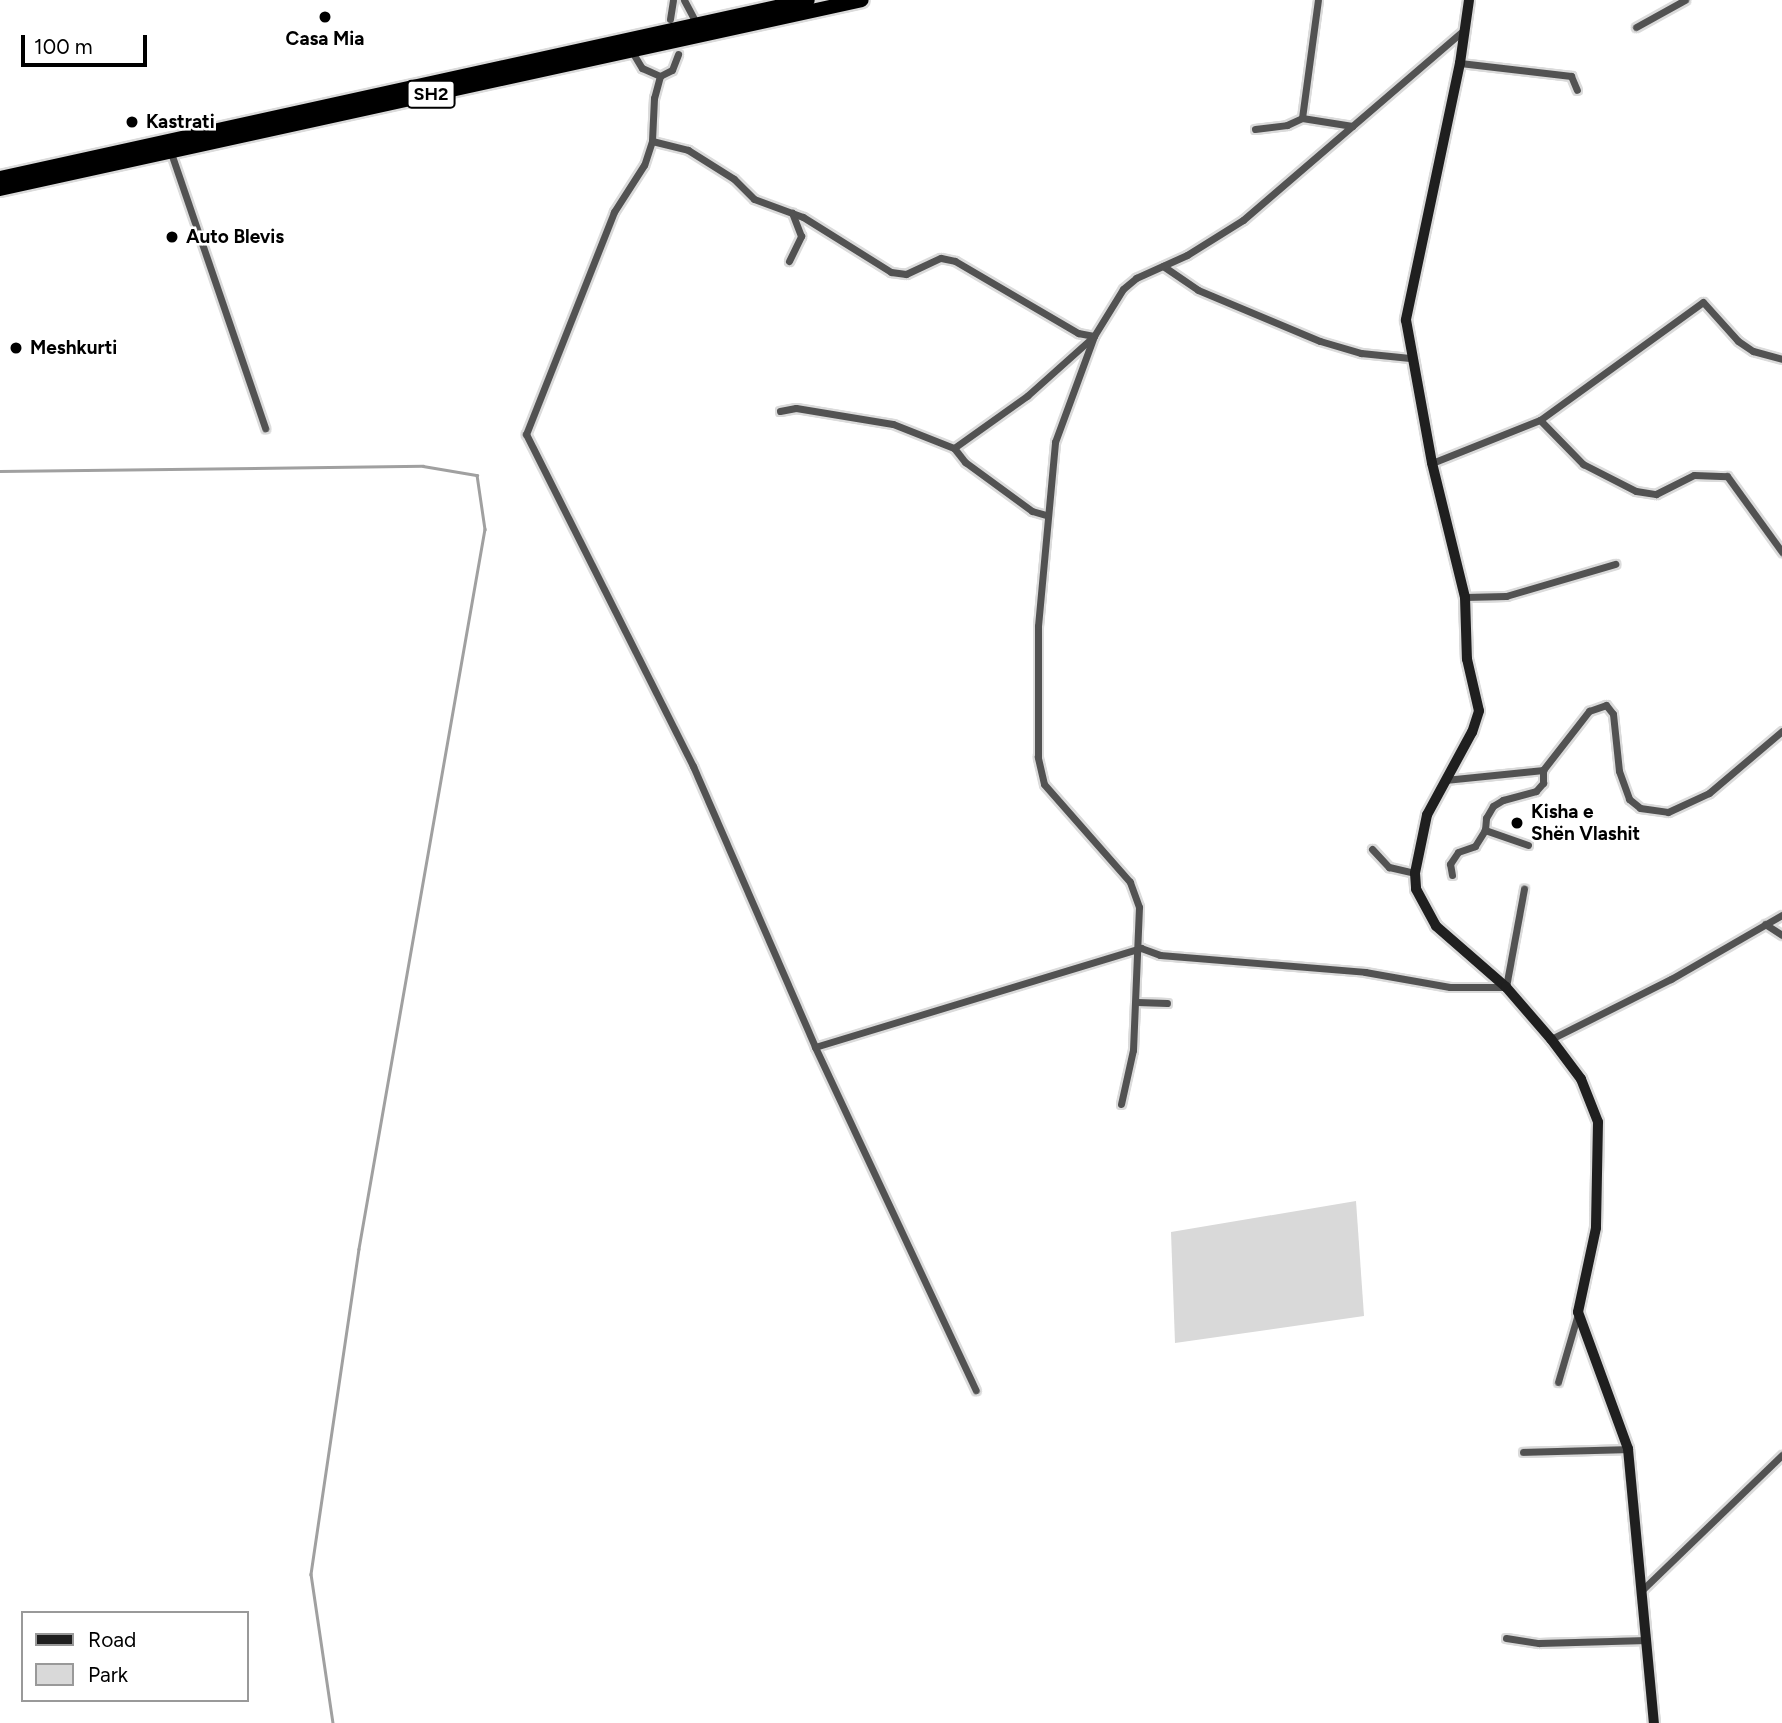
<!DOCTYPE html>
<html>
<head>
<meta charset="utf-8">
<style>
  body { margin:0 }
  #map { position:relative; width:1782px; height:1723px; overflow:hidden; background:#fff; font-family:Figtree,sans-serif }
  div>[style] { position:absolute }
  .green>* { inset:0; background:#d9d9d9 }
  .stream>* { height:2.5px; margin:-1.25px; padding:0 1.25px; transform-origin:1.25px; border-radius:1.25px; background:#a0a0a0 }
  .roads { filter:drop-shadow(2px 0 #dbdbdb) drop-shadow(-2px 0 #dbdbdb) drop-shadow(0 2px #dbdbdb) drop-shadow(0 -2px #dbdbdb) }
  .street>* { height:7px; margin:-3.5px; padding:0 3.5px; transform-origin:3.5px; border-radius:3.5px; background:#525252 }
  .secondary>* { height:10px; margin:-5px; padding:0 5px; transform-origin:5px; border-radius:5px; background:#1f1f1f }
  .highway>* { height:14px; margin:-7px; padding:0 7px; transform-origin:7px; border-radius:7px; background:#000 }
  .dots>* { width:19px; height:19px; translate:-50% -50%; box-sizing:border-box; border:4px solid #fff; border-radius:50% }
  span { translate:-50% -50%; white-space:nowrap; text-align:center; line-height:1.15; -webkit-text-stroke:5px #fff; paint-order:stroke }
  .shield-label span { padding:2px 5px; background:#fff; border:2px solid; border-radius:5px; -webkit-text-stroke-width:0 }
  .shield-label { font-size:18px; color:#000; font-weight:700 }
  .poi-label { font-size:19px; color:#000; font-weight:700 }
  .left { translate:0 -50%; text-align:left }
  .legend { position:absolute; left:21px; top:1611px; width:228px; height:91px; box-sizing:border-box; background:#fff; border:2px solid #999; margin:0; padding:9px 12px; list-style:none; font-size:21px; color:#000 }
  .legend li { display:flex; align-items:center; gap:14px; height:35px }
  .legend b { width:35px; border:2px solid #999 }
  .scale { position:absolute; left:21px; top:35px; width:126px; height:32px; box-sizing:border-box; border:4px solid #000; border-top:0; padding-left:9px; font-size:21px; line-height:24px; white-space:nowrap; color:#000; -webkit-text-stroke:5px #fff; paint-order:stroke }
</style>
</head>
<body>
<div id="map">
  <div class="green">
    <i style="clip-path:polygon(1356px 1201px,1364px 1316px,1175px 1343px,1171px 1232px)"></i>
  </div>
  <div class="stream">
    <i style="left:0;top:471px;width:423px;rotate:-0.7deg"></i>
    <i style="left:423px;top:466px;width:55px;rotate:9.5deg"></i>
    <i style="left:477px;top:475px;width:55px;rotate:81.6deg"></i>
    <i style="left:485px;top:529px;width:731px;rotate:99.93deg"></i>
    <i style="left:359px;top:1249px;width:329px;rotate:98.4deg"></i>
    <i style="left:311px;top:1574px;width:151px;rotate:81.6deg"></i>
  </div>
  <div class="roads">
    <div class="street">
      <i style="left:684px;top:0;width:27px;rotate:62deg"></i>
      <i style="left:670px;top:19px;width:19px;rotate:-81deg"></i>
      <i style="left:1636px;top:27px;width:56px;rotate:-28.9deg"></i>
      <i style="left:631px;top:50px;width:21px;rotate:59deg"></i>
      <i style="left:642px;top:68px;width:20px;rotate:24deg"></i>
      <i style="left:660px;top:76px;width:13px;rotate:-27deg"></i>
      <i style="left:672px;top:70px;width:17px;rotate:-69deg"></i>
      <i style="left:1460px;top:63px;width:112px;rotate:6.7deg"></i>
      <i style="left:1571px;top:76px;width:15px;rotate:67deg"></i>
      <i style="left:660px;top:76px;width:23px;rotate:105deg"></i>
      <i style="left:654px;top:98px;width:43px;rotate:92.7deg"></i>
      <i style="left:652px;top:141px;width:25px;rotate:108deg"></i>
      <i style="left:644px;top:165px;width:56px;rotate:122.6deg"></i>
      <i style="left:614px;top:212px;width:239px;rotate:111.6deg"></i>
      <i style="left:526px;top:434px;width:372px;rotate:63.3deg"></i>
      <i style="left:693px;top:766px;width:306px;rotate:66.5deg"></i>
      <i style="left:815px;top:1047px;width:379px;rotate:64.9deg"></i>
      <i style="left:1302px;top:118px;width:119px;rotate:-82.3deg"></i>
      <i style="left:1255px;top:129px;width:32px;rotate:-7deg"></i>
      <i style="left:1287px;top:125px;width:17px;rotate:-25deg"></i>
      <i style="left:1302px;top:118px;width:51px;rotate:9.1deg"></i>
      <i style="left:652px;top:141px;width:37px;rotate:14deg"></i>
      <i style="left:688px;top:150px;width:54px;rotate:32.2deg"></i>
      <i style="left:734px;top:179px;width:28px;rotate:45deg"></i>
      <i style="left:754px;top:199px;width:52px;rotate:20.2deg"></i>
      <i style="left:803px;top:217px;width:104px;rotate:32deg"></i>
      <i style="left:891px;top:272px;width:15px;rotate:8deg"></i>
      <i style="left:906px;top:274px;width:38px;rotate:-25deg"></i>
      <i style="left:941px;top:258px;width:14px;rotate:12deg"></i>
      <i style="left:955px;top:261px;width:143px;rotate:30.3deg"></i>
      <i style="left:1078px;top:333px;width:16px;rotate:11deg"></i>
      <i style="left:171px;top:153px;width:291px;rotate:71.1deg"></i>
      <i style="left:789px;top:261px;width:28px;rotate:-64deg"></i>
      <i style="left:801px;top:236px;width:25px;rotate:-111deg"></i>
      <i style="left:1163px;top:266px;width:42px;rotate:34.4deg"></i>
      <i style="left:1198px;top:290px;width:132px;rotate:22.7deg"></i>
      <i style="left:1320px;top:341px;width:43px;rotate:16.3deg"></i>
      <i style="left:1361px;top:353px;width:49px;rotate:5.8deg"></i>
      <i style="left:780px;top:411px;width:16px;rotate:-11deg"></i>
      <i style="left:796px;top:408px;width:98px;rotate:9.4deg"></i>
      <i style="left:893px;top:424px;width:66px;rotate:21.5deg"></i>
      <i style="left:954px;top:448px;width:18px;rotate:52deg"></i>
      <i style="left:965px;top:462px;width:83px;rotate:36.2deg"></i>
      <i style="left:1032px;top:511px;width:15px;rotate:16deg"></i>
      <i style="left:1540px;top:420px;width:62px;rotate:45.7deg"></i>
      <i style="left:1583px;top:464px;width:59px;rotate:27deg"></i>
      <i style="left:1636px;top:491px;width:20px;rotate:9deg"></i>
      <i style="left:1656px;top:494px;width:42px;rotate:-26.6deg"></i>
      <i style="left:1694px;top:475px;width:33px;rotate:2deg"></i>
      <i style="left:1727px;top:476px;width:94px;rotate:54.1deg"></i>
      <i style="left:954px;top:448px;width:90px;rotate:-35.5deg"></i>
      <i style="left:1027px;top:396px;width:90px;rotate:-41.8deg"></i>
      <i style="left:1432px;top:463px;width:116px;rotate:-21.7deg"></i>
      <i style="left:1540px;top:420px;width:201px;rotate:-35.9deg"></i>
      <i style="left:1703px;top:302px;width:52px;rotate:48.1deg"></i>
      <i style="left:1738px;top:341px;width:18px;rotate:34deg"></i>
      <i style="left:1753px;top:351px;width:30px;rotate:15deg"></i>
      <i style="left:1465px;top:597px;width:41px;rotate:-1.4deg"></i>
      <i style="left:1506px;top:596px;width:114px;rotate:-16.4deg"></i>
      <i style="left:1445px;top:780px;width:99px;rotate:-5.8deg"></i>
      <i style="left:1543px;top:770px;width:75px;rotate:-52.1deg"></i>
      <i style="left:1589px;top:711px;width:18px;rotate:-19deg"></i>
      <i style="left:1606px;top:705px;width:11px;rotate:52deg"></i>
      <i style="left:1613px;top:714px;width:57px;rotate:84deg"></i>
      <i style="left:1619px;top:771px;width:30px;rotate:70deg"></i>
      <i style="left:1629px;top:799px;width:14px;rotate:39deg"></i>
      <i style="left:1640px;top:808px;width:28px;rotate:8deg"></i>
      <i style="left:1668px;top:812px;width:45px;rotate:-24.9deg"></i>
      <i style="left:1709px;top:793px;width:96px;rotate:-40.3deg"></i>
      <i style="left:1528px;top:845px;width:46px;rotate:-160.8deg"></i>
      <i style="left:1485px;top:830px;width:12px;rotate:-85deg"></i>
      <i style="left:1486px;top:818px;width:14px;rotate:-60deg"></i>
      <i style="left:1493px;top:806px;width:12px;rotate:-31deg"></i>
      <i style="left:1503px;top:800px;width:34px;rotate:-15deg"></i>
      <i style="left:1536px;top:791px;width:11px;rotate:-49deg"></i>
      <i style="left:1543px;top:783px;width:13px;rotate:-90deg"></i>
      <i style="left:1372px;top:849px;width:25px;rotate:47deg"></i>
      <i style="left:1389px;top:867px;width:27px;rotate:13deg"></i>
      <i style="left:1452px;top:875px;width:11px;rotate:-100deg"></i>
      <i style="left:1450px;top:864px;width:14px;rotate:-56deg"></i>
      <i style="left:1458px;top:852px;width:18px;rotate:-19deg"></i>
      <i style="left:1475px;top:846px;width:19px;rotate:-58deg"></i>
      <i style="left:1765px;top:924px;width:20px;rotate:33deg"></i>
      <i style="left:1137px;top:1002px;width:30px;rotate:2deg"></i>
      <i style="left:1551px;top:1039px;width:134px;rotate:-26.6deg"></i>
      <i style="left:1671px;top:979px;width:128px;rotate:-30deg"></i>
      <i style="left:815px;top:1047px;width:341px;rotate:-16.9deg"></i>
      <i style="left:1141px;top:948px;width:20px;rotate:20deg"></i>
      <i style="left:1160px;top:955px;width:206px;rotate:4.7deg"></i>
      <i style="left:1365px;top:972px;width:86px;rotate:10deg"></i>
      <i style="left:1450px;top:987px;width:56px"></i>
      <i style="left:1506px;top:987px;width:100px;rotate:-79.6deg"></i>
      <i style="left:1121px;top:1104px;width:55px;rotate:-77.5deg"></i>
      <i style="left:1133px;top:1050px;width:143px;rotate:-87.6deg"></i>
      <i style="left:1139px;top:907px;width:27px;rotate:-110deg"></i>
      <i style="left:1130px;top:882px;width:130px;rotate:-131.3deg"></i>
      <i style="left:1044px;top:784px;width:28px;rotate:-103deg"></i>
      <i style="left:1038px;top:757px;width:131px;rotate:-90deg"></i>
      <i style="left:1038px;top:626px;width:185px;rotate:-84.7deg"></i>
      <i style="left:1055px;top:442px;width:113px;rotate:-69.8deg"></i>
      <i style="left:1094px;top:336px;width:55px;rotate:-58.3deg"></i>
      <i style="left:1123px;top:289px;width:17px;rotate:-40deg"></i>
      <i style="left:1136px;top:278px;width:56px;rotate:-24.3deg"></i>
      <i style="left:1187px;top:255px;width:66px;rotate:-32deg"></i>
      <i style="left:1243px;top:220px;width:290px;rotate:-40.7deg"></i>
      <i style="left:1558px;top:1382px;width:68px;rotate:-73.7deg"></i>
      <i style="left:1523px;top:1452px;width:105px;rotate:-1.6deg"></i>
      <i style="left:1641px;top:1591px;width:196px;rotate:-44deg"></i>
      <i style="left:1506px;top:1638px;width:33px;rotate:9deg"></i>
      <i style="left:1539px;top:1643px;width:108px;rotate:-1.6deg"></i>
    </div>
    <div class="secondary">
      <i style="left:1469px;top:0;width:64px;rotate:98.1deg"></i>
      <i style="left:1460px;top:63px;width:263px;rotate:101.9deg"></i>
      <i style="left:1406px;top:320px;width:145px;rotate:79.7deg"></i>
      <i style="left:1432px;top:463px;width:138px;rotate:76.2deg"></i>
      <i style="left:1465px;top:597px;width:62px;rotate:88.2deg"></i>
      <i style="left:1467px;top:659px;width:53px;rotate:77deg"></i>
      <i style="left:1479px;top:711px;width:22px;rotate:108deg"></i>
      <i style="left:1472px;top:732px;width:94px;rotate:118.5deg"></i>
      <i style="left:1427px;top:815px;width:59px;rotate:101.7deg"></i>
      <i style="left:1415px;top:873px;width:16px;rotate:86deg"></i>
      <i style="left:1416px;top:889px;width:42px;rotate:61.6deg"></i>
      <i style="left:1436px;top:926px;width:93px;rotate:41.1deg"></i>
      <i style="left:1506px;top:987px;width:69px;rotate:49.1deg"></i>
      <i style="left:1551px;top:1039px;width:50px;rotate:53.1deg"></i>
      <i style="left:1581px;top:1079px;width:46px;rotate:68.4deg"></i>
      <i style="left:1598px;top:1122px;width:106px;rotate:91.1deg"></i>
      <i style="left:1596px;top:1228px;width:86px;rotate:102.1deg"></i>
      <i style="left:1578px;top:1312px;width:146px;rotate:69.9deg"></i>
      <i style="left:1628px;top:1449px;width:275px;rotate:84.6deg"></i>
    </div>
    <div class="highway">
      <i style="left:0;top:178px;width:827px;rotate:-12.42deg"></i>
      <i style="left:0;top:189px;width:882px;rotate:-12.37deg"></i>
    </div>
  </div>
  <div class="dots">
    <i style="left:325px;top:17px;background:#000"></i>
    <i style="left:132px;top:122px;background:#000"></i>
    <i style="left:172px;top:237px;background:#000"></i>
    <i style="left:16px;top:348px;background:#000"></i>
    <i style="left:1517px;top:823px;background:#000"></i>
  </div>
  <div class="shield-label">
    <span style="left:431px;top:94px">SH2</span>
  </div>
  <div class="poi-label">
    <span style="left:325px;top:39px">Casa Mia</span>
    <span class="left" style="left:146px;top:122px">Kastrati</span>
    <span class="left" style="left:186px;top:237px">Auto Blevis</span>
    <span class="left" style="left:30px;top:348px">Meshkurti</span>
    <span class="left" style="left:1531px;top:823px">Kisha e<br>Shën Vlashit</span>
  </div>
  <ul class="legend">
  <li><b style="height:9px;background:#1f1f1f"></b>Road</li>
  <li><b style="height:19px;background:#d9d9d9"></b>Park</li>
  </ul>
  <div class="scale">100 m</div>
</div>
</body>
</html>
